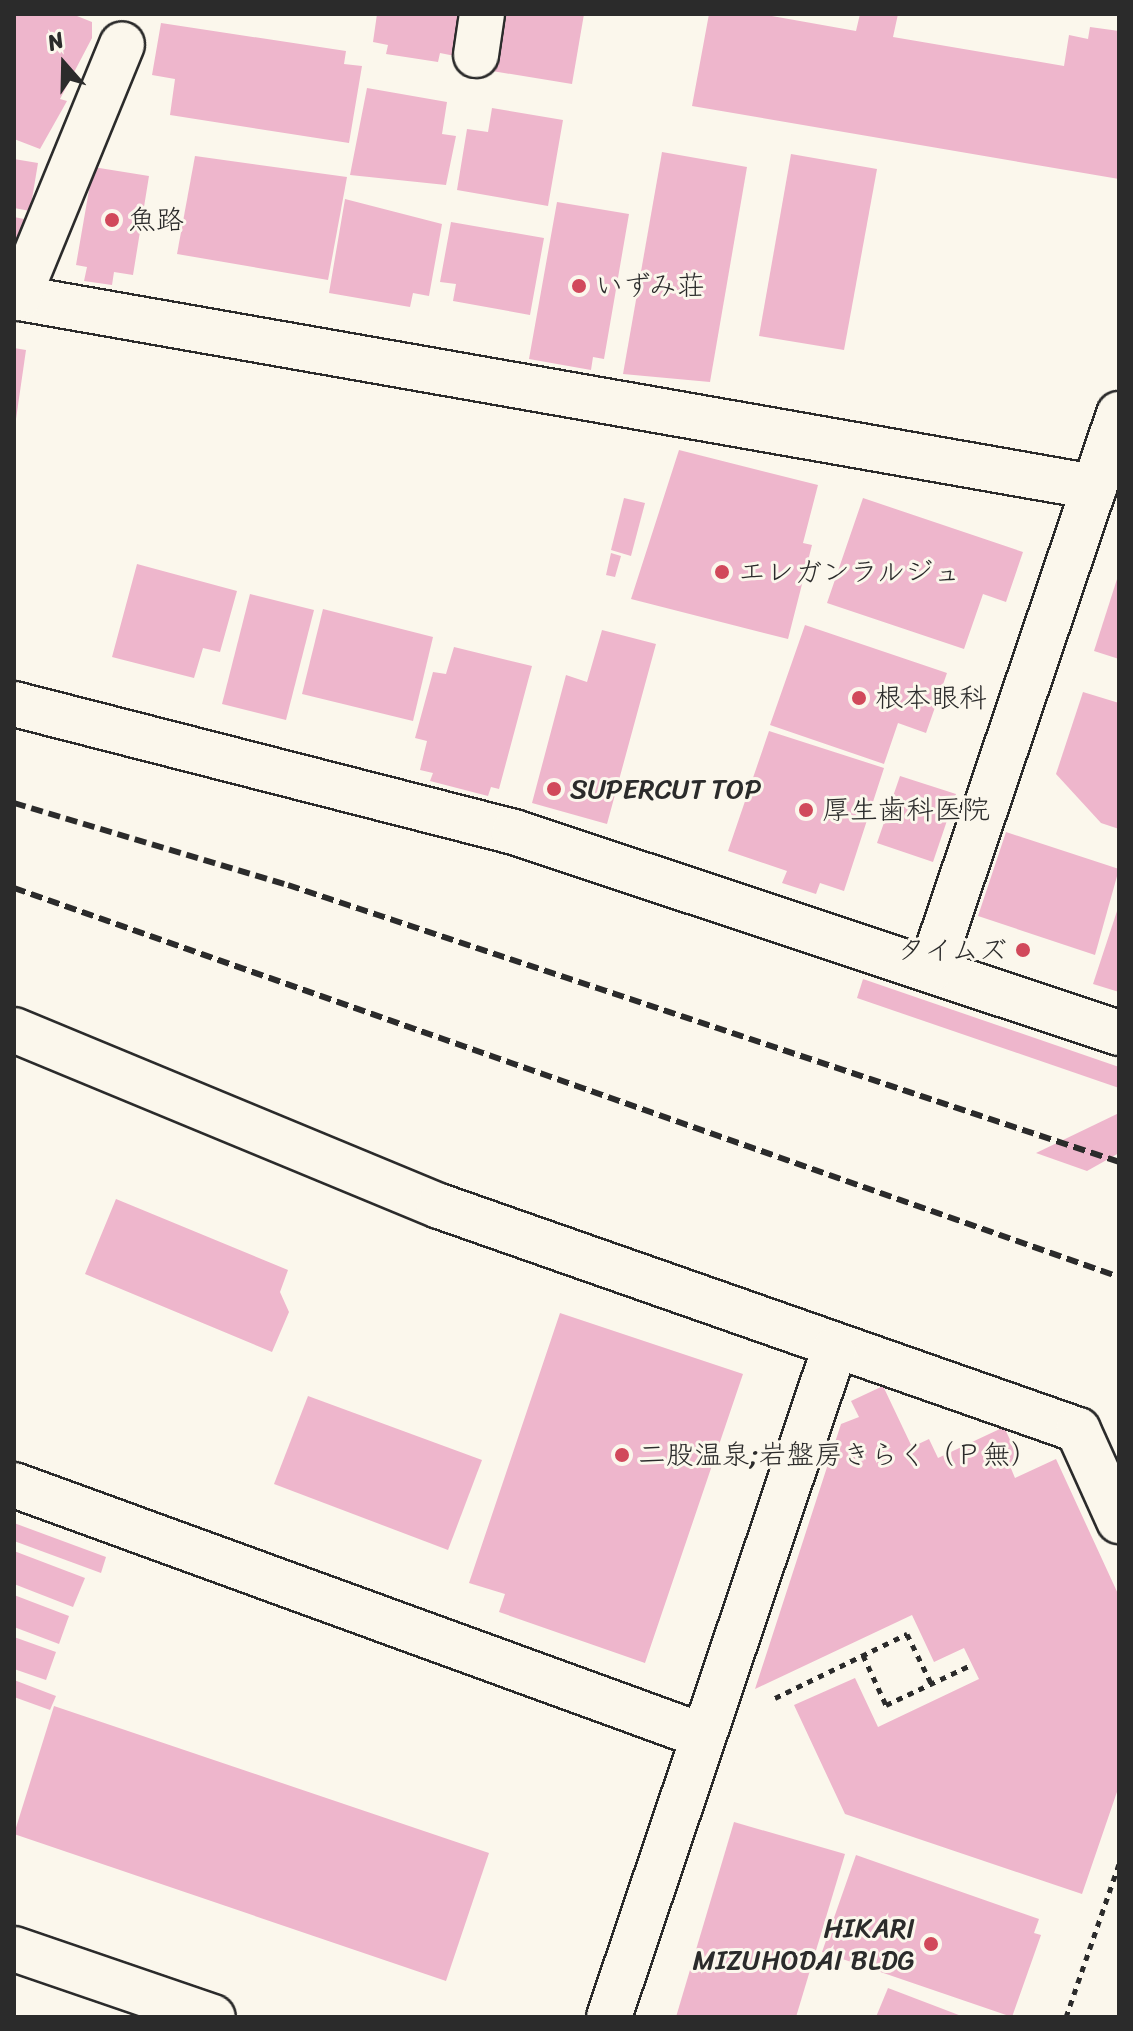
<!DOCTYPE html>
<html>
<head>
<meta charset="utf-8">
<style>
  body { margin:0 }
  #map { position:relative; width:1133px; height:2031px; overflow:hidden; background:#fbf7ec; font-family:Sriracha,"Klee One",sans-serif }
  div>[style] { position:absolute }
  .building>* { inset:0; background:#eeb6cc }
  .path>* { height:5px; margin-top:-2.5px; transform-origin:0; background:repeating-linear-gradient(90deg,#2b2b2b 0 6px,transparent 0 12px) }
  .roads { filter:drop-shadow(2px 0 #2b2b2b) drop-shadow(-2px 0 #2b2b2b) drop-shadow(0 2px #2b2b2b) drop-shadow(0 -2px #2b2b2b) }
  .minor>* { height:44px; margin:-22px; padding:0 22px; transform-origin:22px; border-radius:22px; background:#fbf7ec }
  .rail>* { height:6px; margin-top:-3px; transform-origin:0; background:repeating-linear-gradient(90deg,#2b2b2b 0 12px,transparent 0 18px) }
  .dots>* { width:22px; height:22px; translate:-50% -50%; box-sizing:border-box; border:4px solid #fbf7ec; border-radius:50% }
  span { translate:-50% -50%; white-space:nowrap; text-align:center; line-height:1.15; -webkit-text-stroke:6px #fbf7ec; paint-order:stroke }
  .poi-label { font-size:28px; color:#2b2b2b }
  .left { translate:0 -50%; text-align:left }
  .right { translate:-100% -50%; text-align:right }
  .frame { position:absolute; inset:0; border:16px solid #2b2b2b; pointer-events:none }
  .north { position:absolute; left:24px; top:24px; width:80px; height:80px; -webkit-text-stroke:6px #fbf7ec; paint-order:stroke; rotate:340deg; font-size:22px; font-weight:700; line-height:32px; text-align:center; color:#2b2b2b }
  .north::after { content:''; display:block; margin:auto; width:28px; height:36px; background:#2b2b2b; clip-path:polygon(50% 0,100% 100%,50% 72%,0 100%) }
</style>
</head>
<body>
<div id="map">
  <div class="building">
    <i style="clip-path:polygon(16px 14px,72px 14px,92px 22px,92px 38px,60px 99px,67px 101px,40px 149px,14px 139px)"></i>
    <i style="clip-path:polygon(377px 14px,462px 14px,455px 56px,440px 53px,438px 62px,386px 54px,388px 45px,373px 42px)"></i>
    <i style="clip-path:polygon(502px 14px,584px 14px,572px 84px,492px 71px)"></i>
    <i style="clip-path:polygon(709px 14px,760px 14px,856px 31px,860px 14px,898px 14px,893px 37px,1064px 66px,1069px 35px,1088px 39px,1090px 27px,1119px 31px,1119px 179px,692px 106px)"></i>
    <i style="clip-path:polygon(161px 23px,346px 51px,344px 64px,362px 66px,349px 143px,170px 115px,175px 79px,152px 75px)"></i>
    <i style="clip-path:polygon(367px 88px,447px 102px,442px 134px,456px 136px,446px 185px,350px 175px)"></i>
    <i style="clip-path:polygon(492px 108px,563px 120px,548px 206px,457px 190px,467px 129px,488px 132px)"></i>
    <i style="clip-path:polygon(662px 152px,747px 167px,710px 382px,623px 374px)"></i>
    <i style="clip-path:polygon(791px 154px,877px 169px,844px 350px,759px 336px)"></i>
    <i style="clip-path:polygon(195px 156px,347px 177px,328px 280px,177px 254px)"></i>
    <i style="clip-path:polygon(14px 159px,38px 163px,30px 211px,14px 208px)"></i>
    <i style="clip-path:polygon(93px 167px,149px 176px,133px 275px,114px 272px,112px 285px,84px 281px,87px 267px,76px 265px)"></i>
    <i style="clip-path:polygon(345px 199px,442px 224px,429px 296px,413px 293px,410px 307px,329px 293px)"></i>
    <i style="clip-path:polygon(557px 202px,629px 214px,604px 359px,593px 357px,591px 370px,529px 359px)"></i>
    <i style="clip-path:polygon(14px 217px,24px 219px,14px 248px)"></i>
    <i style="clip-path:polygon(451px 222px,544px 238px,530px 315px,453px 301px,456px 284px,440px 282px)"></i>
    <i style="clip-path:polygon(14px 348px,26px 350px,16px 419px,14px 418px)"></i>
    <i style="clip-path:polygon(679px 450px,818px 485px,803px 543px,812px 545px,788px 639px,631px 599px)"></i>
    <i style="clip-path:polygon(624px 498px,645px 503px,631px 556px,611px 550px)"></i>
    <i style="clip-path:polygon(863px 498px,1023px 552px,1006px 602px,983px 594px,964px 649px,827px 603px)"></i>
    <i style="clip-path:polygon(611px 553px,621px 556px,615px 577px,606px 575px)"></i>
    <i style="clip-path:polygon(137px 564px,237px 591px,220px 652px,203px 648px,194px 678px,112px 657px)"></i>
    <i style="clip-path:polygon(1118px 576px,1119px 576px,1119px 659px,1094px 651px)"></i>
    <i style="clip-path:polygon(250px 594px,314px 610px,286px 720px,222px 704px)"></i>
    <i style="clip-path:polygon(323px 609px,433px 637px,413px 721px,302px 694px)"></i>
    <i style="clip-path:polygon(805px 625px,947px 673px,926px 733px,898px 723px,884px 764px,770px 725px)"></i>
    <i style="clip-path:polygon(602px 630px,656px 644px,607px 824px,532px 803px,566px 675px,587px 682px)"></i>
    <i style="clip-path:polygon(454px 647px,532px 666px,499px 789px,491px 787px,488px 796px,430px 781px,433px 773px,420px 770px,427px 741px,415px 738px,433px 672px,446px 674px)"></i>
    <i style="clip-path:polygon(1083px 692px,1119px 703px,1119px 829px,1101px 823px,1056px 774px)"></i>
    <i style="clip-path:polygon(769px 731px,884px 768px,844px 891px,820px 883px,816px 894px,782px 883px,787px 871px,728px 851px)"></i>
    <i style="clip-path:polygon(900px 776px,956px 794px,933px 862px,877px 843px)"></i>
    <i style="clip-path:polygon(1006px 832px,1119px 869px,1095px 955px,978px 916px)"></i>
    <i style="clip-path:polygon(1118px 908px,1119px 909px,1119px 992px,1093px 984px)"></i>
    <i style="clip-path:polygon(863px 979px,1119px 1067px,1119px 1088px,857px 998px)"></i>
    <i style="clip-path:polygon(1119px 1113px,1119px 1153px,1087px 1171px,1036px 1153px)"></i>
    <i style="clip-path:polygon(116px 1199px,288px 1270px,280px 1292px,289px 1312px,272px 1352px,85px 1274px)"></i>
    <i style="clip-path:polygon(560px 1313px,743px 1374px,645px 1663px,499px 1612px,505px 1594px,469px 1583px)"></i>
    <i style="clip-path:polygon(883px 1386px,912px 1447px,929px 1439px,938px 1458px,1004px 1427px,1020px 1461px,1010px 1466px,1015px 1478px,1056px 1459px,1119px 1596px,1119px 1786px,1082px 1894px,845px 1814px,794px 1705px,855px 1678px,878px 1727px,979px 1679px,964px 1648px,934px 1662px,912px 1615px,755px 1689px,841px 1424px,859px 1417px,851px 1401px)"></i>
    <i style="clip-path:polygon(308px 1396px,482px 1460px,448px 1550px,274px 1484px)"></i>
    <i style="clip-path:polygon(14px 1523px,106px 1557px,101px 1573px,14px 1541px)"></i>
    <i style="clip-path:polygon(14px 1551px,85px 1578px,73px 1607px,14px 1584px)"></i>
    <i style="clip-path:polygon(14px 1595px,69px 1616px,59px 1644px,14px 1627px)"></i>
    <i style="clip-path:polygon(14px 1637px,56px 1652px,46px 1680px,14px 1669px)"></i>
    <i style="clip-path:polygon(14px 1680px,56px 1696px,50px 1710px,14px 1697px)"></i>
    <i style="clip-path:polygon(54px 1706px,489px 1853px,446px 1981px,14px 1834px)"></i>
    <i style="clip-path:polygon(734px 1822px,845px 1854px,796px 2017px,676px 2017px)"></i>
    <i style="clip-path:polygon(856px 1855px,1039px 1919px,1034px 1933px,1041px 1935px,1012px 2017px,822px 1952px)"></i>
    <i style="clip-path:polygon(888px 1988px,964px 2017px,876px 2017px)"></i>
  </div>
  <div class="path">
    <i style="left:863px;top:1655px;width:55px;rotate:65.3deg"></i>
    <i style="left:886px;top:1705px;width:92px;rotate:-25.2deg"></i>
    <i style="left:775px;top:1698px;width:147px;rotate:-25.9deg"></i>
    <i style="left:907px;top:1634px;width:55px;rotate:63.9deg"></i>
    <i style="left:1066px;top:2017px;width:162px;rotate:-70.9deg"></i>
  </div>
  <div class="roads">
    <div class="minor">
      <i style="left:476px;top:55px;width:41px;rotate:-81.7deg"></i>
      <i style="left:14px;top:297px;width:1097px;rotate:9.98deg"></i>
      <i style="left:18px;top:298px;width:274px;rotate:-67.7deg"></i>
      <i style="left:14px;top:704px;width:516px;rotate:14.36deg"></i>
      <i style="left:514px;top:832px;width:638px;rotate:18.38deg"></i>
      <i style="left:931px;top:969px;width:586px;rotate:-71.29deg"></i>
      <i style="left:14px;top:1030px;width:460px;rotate:22.5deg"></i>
      <i style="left:439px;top:1206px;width:677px;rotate:19.32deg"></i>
      <i style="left:1078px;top:1430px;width:100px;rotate:65.7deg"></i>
      <i style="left:14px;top:1485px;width:733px;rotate:20.02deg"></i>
      <i style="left:14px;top:1949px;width:210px;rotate:18.9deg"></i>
      <i style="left:609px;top:2017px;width:704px;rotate:-71.36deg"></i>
    </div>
  </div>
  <div class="rail">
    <i style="left:14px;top:803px;width:286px;rotate:16.7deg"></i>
    <i style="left:288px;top:885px;width:876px;rotate:18.43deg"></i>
    <i style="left:14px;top:888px;width:1171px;rotate:19.39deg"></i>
  </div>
  <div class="dots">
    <i style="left:112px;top:220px;background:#d1495b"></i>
    <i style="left:579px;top:286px;background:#d1495b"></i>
    <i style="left:722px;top:572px;background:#d1495b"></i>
    <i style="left:859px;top:698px;background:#d1495b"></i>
    <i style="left:554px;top:789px;background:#d1495b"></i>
    <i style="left:806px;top:810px;background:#d1495b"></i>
    <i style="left:1023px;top:950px;background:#d1495b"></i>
    <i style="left:622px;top:1455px;background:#d1495b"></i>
    <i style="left:931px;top:1944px;background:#d1495b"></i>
  </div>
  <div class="poi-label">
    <span class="left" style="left:128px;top:220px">魚路</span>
    <span class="left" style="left:595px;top:286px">いずみ荘</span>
    <span class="left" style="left:738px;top:572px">エレガンラルジュ</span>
    <span class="left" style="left:875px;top:698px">根本眼科</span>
    <span class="left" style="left:570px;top:789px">SUPERCUT TOP</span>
    <span class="left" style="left:822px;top:810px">厚生歯科医院</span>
    <span class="right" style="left:1007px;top:950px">タイムズ</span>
    <span class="left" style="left:638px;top:1455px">二股温泉;岩盤房きらく（Ｐ無）</span>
    <span class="right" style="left:915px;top:1944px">HIKARI<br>MIZUHODAI BLDG</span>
  </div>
  <div class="frame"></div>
  <div class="north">N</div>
</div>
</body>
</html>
